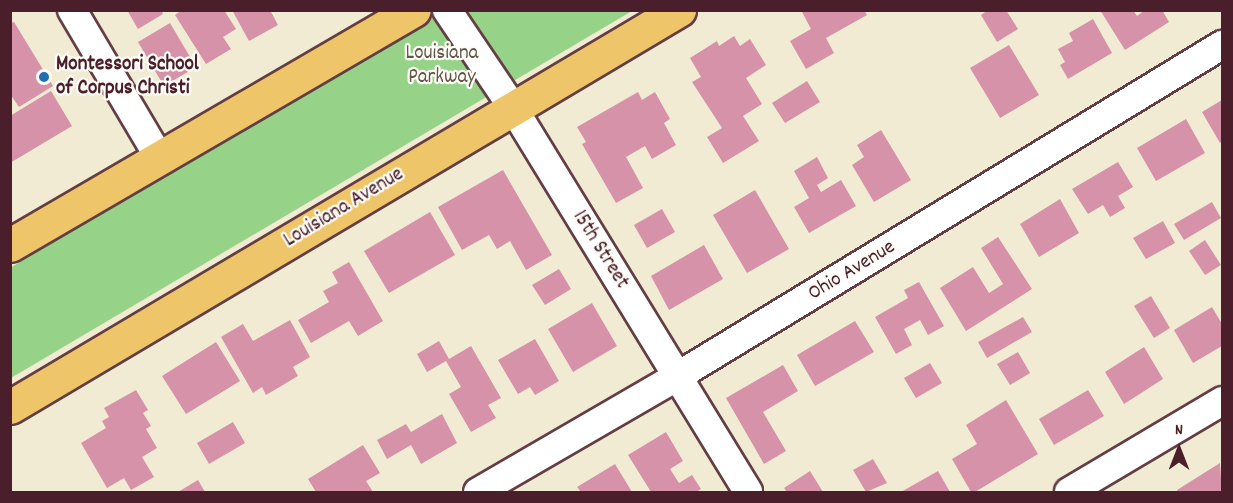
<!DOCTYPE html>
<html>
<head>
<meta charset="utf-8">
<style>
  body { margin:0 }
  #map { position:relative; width:1233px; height:503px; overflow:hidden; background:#f2ebd4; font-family:Dekko,sans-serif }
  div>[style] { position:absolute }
  .green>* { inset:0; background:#96d388 }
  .building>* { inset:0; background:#d592a9 }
  .roads { filter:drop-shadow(2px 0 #633e44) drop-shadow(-2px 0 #633e44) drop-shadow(0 2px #633e44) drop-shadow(0 -2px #633e44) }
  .minor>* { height:28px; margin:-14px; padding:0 14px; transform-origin:14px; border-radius:14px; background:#fff }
  .major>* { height:33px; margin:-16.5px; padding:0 16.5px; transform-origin:16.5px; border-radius:16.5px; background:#eec569 }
  .dots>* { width:16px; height:16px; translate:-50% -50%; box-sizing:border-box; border:3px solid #fdfcf7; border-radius:50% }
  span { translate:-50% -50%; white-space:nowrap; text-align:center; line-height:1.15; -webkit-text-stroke:4.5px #fdfcf7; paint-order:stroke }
  .park-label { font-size:21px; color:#615547 }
  .poi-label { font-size:21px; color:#4a1f2b; font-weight:700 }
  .left { translate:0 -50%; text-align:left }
  .street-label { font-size:21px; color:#4a1f2b }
  .frame { position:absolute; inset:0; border:12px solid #4a1f2b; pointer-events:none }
  .north { position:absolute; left:1149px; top:419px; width:60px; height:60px; -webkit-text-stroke:4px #fdfcf7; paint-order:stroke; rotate:0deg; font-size:16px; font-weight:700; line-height:24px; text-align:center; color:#4a1f2b }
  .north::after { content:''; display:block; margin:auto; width:21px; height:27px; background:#4a1f2b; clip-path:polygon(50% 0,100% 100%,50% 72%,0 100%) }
</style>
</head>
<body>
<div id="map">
  <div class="green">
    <i style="clip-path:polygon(441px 11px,632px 11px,11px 378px,10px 268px)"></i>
  </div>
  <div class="building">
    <i style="clip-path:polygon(127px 10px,161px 10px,163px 14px,138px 29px)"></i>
    <i style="clip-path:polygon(182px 10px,224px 10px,236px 29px,223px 37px,231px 49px,206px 64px,175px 15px)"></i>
    <i style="clip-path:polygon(232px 10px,270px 10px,278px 25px,249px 41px)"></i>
    <i style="clip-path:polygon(801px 10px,864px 10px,867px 15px,826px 38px,834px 53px,806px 69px,790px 41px,811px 29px)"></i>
    <i style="clip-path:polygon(988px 10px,1006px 10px,1018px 29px,997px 42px,981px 15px)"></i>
    <i style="clip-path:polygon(1100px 10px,1133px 10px,1137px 16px,1145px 10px,1162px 10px,1169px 22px,1125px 50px)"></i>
    <i style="clip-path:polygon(1093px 19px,1112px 53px,1068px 79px,1060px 65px,1065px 62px,1058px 49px,1073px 41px,1069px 33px)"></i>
    <i style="clip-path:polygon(14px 22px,53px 86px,19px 107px,10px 94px,10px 23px)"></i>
    <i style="clip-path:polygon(170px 23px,196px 67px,164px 86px,138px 42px)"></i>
    <i style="clip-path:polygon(734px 36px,740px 46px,750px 39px,766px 65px,746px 78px,762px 104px,743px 116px,759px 141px,723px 163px,707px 137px,722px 128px,692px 82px,701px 77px,690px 58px,717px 41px,719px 46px)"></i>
    <i style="clip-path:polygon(1009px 45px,1039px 95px,1000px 118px,970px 68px)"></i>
    <i style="clip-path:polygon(807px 81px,820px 102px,785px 123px,772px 103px)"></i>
    <i style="clip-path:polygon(51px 91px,72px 126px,10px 163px,10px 116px)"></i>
    <i style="clip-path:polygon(638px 92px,642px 100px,655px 92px,670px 119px,664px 123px,676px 145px,652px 159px,645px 146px,626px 157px,643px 188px,616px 203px,582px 144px,586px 142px,577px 127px)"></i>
    <i style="clip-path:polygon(1222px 100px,1222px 141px,1220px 143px,1202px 112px)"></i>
    <i style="clip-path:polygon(1186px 119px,1205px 153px,1156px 181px,1137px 148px)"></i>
    <i style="clip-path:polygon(881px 130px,911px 180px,874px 202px,852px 165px,864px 157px,857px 145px)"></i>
    <i style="clip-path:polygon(817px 157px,828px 178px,817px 185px,821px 192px,841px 180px,856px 206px,809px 233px,794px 207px,809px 198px,794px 171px)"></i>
    <i style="clip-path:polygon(1118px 162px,1133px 187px,1118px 196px,1125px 208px,1110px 217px,1103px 205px,1088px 214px,1072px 189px)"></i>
    <i style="clip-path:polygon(503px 170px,552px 255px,526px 270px,510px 241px,497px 249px,489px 235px,462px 250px,438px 207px)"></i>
    <i style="clip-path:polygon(755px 190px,789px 249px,747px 273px,713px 215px)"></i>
    <i style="clip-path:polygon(1060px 199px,1079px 233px,1039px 257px,1020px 224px)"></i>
    <i style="clip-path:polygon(1212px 202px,1221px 218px,1184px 240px,1174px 224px)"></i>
    <i style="clip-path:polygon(662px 209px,675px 232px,647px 248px,634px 225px)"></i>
    <i style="clip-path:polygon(430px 212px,455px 255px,389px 293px,364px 251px)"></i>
    <i style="clip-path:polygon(1163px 221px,1175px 243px,1146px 259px,1133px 238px)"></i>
    <i style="clip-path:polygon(998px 237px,1032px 289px,966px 331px,940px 288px,973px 267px,989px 293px,1003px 284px,981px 248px)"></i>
    <i style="clip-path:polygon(1205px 240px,1221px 265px,1205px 275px,1189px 251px)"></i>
    <i style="clip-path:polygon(704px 245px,723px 279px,669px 310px,651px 276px)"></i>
    <i style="clip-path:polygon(349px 262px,383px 321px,358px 336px,349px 321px,311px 343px,298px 320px,329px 302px,323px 291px,338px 283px,332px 272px)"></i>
    <i style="clip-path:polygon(559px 269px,571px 289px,545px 305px,532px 285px)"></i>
    <i style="clip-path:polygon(919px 282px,944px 326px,928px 335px,920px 320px,904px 329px,912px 345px,896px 354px,875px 317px,908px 298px,904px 290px)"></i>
    <i style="clip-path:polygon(1151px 296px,1170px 328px,1154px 338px,1134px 306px)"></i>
    <i style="clip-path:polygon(592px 303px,617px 346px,573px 372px,548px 329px)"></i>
    <i style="clip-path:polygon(1212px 307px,1222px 324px,1222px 346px,1193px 363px,1174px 330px)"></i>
    <i style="clip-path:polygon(1023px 317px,1032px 332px,987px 358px,978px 342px)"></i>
    <i style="clip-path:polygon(290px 320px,310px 357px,293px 367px,298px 376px,266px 395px,262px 387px,253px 393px,221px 337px,243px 324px,253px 341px)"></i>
    <i style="clip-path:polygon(855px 321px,874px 352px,815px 386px,797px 355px)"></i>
    <i style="clip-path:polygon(535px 339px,559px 381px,535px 395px,530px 387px,518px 394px,498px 360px)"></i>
    <i style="clip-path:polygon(439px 341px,449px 359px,471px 346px,501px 398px,488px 405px,496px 418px,471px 432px,449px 394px,461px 387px,446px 361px,427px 372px,417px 354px)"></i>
    <i style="clip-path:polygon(216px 342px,240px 381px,186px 414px,162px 376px)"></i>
    <i style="clip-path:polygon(1144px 347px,1163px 379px,1124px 404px,1105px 372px)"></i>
    <i style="clip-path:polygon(1018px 352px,1030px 373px,1010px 385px,997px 364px)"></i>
    <i style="clip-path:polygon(930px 363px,942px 383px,916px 398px,904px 378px)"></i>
    <i style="clip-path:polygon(783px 365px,798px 391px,763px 412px,786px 451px,764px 464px,726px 398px)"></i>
    <i style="clip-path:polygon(136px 390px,148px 410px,143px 413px,151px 426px,146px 429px,157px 448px,142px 457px,154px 477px,131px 490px,124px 478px,107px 488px,81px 443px,106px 428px,102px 421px,109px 417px,104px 408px)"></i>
    <i style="clip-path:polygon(1088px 390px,1104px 416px,1054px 445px,1039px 419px)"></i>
    <i style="clip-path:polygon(1006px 400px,1038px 454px,975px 492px,971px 492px,952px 459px,977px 444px,966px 425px)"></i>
    <i style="clip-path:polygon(442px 414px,457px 443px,421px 464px,411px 445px,387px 459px,377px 440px,406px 424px,411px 432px)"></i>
    <i style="clip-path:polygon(233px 422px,245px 443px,209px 464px,197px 443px)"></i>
    <i style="clip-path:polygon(666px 432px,683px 461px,670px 469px,679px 483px,692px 475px,701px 489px,696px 492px,651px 492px,628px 455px)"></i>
    <i style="clip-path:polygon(363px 445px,380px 473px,366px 481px,373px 492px,316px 492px,308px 479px)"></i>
    <i style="clip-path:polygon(873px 459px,887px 483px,866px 492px,853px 470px)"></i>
    <i style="clip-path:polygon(1220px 463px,1222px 492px,1178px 492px,1177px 490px)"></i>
    <i style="clip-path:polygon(615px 464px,632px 492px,581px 492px,577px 487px)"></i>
    <i style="clip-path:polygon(810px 471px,823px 492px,787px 492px,784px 488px)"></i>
    <i style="clip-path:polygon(938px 471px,950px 492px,901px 492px)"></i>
    <i style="clip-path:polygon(198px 480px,205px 492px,178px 492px)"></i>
  </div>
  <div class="roads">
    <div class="minor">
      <i style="left:72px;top:10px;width:171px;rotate:59.4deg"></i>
      <i style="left:447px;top:10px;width:118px;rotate:56deg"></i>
      <i style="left:513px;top:108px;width:450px;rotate:58.5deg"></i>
      <i style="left:478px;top:492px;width:231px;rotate:-30.1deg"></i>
      <i style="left:678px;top:376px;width:637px;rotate:-31.32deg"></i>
      <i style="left:1069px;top:492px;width:178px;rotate:-30.7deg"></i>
    </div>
    <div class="major">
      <i style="left:10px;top:245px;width:467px;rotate:-30.2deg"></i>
      <i style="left:10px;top:407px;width:778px;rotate:-30.69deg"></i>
    </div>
  </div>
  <div class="dots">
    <i style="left:44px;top:77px;background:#1f6fb2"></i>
  </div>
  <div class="park-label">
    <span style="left:442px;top:66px">Louisiana<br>Parkway</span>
  </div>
  <div class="poi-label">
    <span class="left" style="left:56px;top:77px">Montessori School<br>of Corpus Christi</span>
  </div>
  <div class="street-label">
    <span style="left:344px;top:208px;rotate:-31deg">Louisiana Avenue</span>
    <span style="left:600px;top:250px;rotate:58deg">15th Street</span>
    <span style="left:852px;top:271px;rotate:-31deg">Ohio Avenue</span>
  </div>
  <div class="frame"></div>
  <div class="north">N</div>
</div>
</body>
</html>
